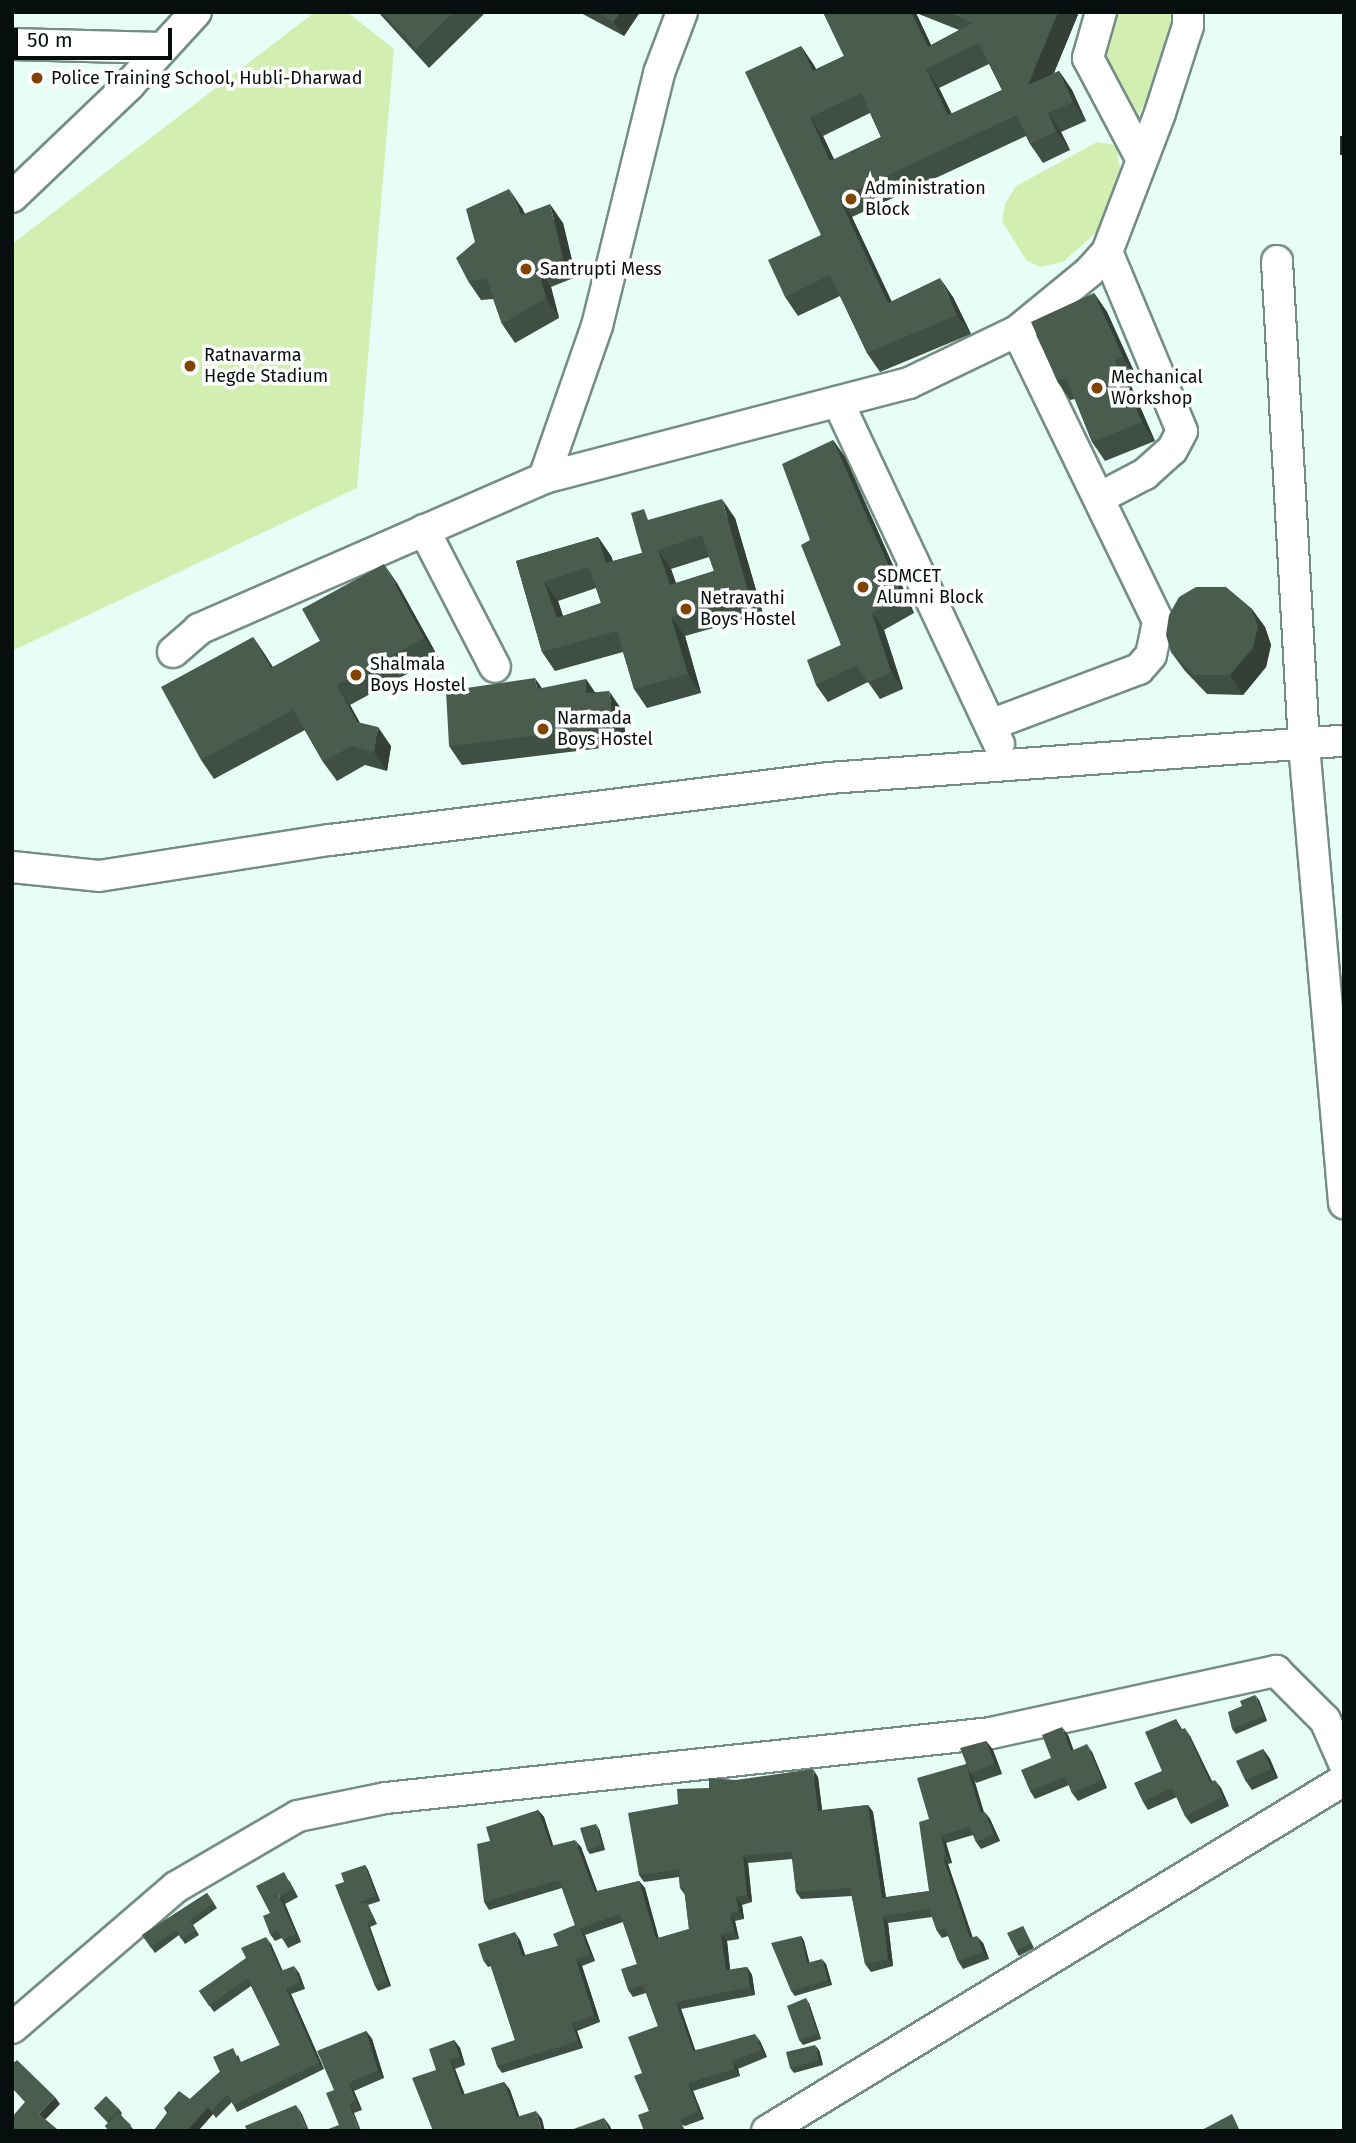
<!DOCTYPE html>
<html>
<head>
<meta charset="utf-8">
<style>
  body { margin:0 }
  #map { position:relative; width:1356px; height:2143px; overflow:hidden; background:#e7fef7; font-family:"Fira Sans",sans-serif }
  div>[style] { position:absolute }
  .green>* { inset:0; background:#d2efb1 }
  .roads { filter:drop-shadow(2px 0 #748e87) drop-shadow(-2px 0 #748e87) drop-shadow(0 2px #748e87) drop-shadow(0 -2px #748e87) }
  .minor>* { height:30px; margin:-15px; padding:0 15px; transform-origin:15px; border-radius:15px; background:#fff }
  .rail>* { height:8px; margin-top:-4px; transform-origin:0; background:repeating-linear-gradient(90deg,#fff 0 16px,#2b3634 0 32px); box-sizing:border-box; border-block:2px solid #2b3634 }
  .wall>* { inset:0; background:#404f43 }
  .shaded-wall>* { inset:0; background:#344037 }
  .building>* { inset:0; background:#4a5c4e }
  .dots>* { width:19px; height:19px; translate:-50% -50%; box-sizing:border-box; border:4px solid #fff; border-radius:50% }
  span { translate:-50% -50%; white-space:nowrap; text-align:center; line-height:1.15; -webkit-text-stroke:7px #fff; paint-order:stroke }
  .poi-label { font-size:18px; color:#060f0d }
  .left { translate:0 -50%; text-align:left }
  .frame { position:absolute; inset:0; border:14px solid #060f0d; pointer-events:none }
  .scale { position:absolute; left:14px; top:28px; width:158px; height:32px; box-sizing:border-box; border:4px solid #060f0d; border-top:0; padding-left:9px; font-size:21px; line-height:24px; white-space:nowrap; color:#060f0d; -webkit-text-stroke:5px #fff; paint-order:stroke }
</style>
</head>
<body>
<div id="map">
  <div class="green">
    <i style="clip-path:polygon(315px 12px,347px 12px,394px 49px,357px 488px,12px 651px,12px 244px)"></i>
    <i style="clip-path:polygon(1091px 12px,1175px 12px,1154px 85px,1135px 122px,1092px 28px)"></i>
    <i style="clip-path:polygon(1097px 142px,1116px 145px,1122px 180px,1098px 231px,1063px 262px,1040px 267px,1026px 260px,1002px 221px,1005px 204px,1016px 186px)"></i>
  </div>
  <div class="roads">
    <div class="minor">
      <i style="left:1101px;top:12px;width:48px;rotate:105.8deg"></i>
      <i style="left:1088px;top:58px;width:115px;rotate:62.1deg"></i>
      <i style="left:12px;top:44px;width:149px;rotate:1.5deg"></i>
      <i style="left:12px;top:197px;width:162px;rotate:-43.7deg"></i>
      <i style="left:129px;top:85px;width:99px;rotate:-47.5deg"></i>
      <i style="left:1277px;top:261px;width:485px;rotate:86.8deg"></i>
      <i style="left:1304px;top:745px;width:460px;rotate:85deg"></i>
      <i style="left:838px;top:402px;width:378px;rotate:64.8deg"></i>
      <i style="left:544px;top:478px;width:161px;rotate:-70.8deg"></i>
      <i style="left:597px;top:326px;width:260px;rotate:-76.2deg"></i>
      <i style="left:659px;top:73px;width:65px;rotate:-69.3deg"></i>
      <i style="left:1099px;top:498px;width:52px;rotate:-27.6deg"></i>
      <i style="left:1145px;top:474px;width:36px;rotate:-42deg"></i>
      <i style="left:1172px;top:450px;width:21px;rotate:-62deg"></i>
      <i style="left:1182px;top:431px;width:194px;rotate:-112.7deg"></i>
      <i style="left:424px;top:530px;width:154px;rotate:62.6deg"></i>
      <i style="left:173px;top:652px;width:35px;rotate:-41deg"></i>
      <i style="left:199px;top:629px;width:377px;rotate:-23.6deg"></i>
      <i style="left:544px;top:478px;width:377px;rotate:-14.6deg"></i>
      <i style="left:909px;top:383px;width:120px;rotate:-25.7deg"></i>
      <i style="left:1017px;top:331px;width:93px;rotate:-39.3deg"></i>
      <i style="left:1089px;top:272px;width:27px;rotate:-48deg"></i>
      <i style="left:1107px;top:252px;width:149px;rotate:-69.1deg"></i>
      <i style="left:1160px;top:113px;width:91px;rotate:-72.2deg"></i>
      <i style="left:1188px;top:26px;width:14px;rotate:-90deg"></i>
      <i style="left:990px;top:725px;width:159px;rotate:-20.6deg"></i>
      <i style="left:1139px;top:669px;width:18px;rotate:-49deg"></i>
      <i style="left:1151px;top:655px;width:35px;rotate:-78deg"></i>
      <i style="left:1158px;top:621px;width:322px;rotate:-115.9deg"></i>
      <i style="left:12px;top:867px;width:87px;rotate:5.9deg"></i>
      <i style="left:99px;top:876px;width:234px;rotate:-8.9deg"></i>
      <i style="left:330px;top:840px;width:503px;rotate:-7.08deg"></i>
      <i style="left:829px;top:778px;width:511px;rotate:-4.15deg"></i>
      <i style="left:12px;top:2028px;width:216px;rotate:-40.7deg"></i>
      <i style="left:176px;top:1887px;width:141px;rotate:-30.2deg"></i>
      <i style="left:298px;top:1816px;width:90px;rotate:-11.6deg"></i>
      <i style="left:386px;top:1798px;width:608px;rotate:-6.13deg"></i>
      <i style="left:991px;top:1733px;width:292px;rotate:-12.3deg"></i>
      <i style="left:1276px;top:1671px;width:69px;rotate:45deg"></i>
      <i style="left:1325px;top:1720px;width:47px;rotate:66.2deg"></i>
      <i style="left:767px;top:2131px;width:675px;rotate:-31.31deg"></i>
    </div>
  </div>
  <div class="rail">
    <i style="left:1344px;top:136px;width:19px;rotate:90deg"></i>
  </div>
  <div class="wall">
    <i style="clip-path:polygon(378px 12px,486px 12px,429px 68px)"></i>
    <i style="clip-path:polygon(579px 12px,640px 12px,624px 36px)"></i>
    <i style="clip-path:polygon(evenodd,823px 12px,1079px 12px,1054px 73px,1059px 71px,1072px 90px,1086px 121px,1061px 132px,1070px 150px,1043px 163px,1030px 144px,1026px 136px,852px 217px,892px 302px,953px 297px,971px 334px,880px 372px,867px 353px,840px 296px,798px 316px,785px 297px,821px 235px,801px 46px,816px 69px,844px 56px,823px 12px,916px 13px,959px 30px,931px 45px,916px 13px,823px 12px,989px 64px,1002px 90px,952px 114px,939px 88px,989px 64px,823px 12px,870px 113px,881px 137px,834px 160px,823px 136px,870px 113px)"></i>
    <i style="clip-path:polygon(522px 208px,525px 214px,563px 223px,576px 277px,551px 287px,559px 318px,515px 343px,502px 324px,493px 299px,481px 300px,468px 281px)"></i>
    <i style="clip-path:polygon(1094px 293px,1107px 312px,1136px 376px,1128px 379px,1155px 441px,1105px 461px,1092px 442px,1075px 399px,1070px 400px,1057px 381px)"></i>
    <i style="clip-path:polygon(833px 440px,845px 457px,914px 613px,884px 630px,903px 689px,880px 699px,868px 682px,828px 702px,816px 685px,841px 645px,810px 540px)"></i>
    <i style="clip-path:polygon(evenodd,735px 518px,763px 614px,685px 636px,701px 693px,647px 708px,634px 689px,623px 652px,555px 671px,542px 652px,516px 561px,598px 537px,611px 556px,613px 561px,642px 553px,651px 519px,735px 518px,709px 557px,714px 571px,676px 583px,671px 569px,709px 557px,735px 518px,596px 588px,601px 603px,563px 616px,558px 601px,596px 588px)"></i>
    <i style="clip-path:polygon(397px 583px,438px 657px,350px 705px,360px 723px,391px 746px,387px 771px,365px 765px,337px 781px,323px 762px,305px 730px,214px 779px,201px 760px,253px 637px,273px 667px,320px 641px)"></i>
    <i style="clip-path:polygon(1251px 608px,1265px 627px,1271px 645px,1266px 667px,1243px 695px,1207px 694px,1185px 671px,1171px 652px)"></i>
    <i style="clip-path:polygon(595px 692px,622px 710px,627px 745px,462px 765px,449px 746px)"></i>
    <i style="clip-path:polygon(1259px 1700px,1267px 1721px,1236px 1734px,1232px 1729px)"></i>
    <i style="clip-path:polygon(1176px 1719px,1182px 1729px,1190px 1736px,1212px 1781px,1221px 1788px,1229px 1806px,1191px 1824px,1185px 1816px,1177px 1797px,1148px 1810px,1143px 1802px,1162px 1771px)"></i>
    <i style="clip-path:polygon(1068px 1735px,1073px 1750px,1092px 1752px,1107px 1788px,1078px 1801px,1072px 1793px,1069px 1785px,1035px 1799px,1030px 1791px)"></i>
    <i style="clip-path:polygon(986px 1741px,993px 1750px,1002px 1774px,976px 1783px,974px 1779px,984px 1812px,990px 1819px,1000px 1841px,981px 1849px,976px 1842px,973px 1835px,946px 1843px,952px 1863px,948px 1864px,973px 1938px,983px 1943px,989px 1959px,963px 1969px,958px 1961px,948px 1936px,942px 1938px,937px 1931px,932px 1917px,888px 1923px,893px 1966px,871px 1972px,865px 1964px,852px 1896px,801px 1899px,796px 1892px,792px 1859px,748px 1863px,752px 1902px,742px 1905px,744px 1919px,735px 1921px,739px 1939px,727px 1941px,730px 1970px,747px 1967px,752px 1975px,755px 1995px,681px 2009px,695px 2050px,760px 2041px,767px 2057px,738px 2069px,740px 2076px,693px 2091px,704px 2119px,685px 2126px,649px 2111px,642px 2073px,658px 2026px,646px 1993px,633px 1997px,628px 1990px,637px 1964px,623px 1922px,585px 1935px,595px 1961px,582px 1966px,600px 2022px,577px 2031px,583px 2048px,502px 2073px,497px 2066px,515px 2040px,491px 1966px,488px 1967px,483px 1960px,520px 1940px,525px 1955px,558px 1946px,575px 1925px,562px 1888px,489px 1910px,484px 1902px,490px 1841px,538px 1810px,544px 1817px,553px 1846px,581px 1847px,597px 1891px,639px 1881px,645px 1888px,658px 1938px,689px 1929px,685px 1895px,680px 1888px,679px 1877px,644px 1882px,639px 1875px,678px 1804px,709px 1788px,736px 1780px,818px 1777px,822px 1810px,868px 1805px,873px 1812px,886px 1897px,929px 1891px,929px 1819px,966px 1764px)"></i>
    <i style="clip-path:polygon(1263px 1749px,1270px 1759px,1278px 1778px,1252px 1790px,1245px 1780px)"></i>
    <i style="clip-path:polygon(599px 1829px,605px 1850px,590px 1854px,587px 1850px)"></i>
    <i style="clip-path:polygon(365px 1865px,368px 1870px,380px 1901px,368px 1905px,377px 1924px,370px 1927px,391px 1986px,378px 1991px,375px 1986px,344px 1882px)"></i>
    <i style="clip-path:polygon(289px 1880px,298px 1897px,285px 1904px,301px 1942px,288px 1948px,282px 1938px,275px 1941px,270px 1934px,270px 1913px)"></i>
    <i style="clip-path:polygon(207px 1893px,217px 1908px,193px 1925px,199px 1935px,185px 1944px,179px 1935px,155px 1953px,142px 1935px)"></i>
    <i style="clip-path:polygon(1023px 1926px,1034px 1948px,1019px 1956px,1016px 1951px)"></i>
    <i style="clip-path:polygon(801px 1936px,804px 1941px,809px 1963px,826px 1964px,832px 1985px,795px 1996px,791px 1991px)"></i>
    <i style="clip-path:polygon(271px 1944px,282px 1971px,299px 1973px,305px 1989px,291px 1994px,324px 2069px,237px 2112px,232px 2102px,216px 2118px,213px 2114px,198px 2131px,156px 2131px,155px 2129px,167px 2113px,164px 2108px,190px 2099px,238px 2055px,241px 2062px,280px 2045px,251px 1986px,214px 2012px,199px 1991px)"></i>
    <i style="clip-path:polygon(809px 2003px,821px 2039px,803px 2045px,799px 2040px)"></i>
    <i style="clip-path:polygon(366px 2031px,372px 2039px,384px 2078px,354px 2091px,362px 2110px,354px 2113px,339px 2125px,334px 2090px)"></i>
    <i style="clip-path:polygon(454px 2040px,460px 2048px,465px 2065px,455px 2069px,465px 2095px,504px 2082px,510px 2090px,519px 2116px,542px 2119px,433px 2131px,436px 2070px)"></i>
    <i style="clip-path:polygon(819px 2050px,823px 2065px,794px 2073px,790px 2068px)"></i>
    <i style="clip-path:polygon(94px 2108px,119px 2109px,122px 2113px,121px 2115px,134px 2130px,109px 2131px,105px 2126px,108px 2123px)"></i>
  </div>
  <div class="shaded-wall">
    <i style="clip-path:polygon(620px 12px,640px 12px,624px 36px,614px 22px)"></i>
    <i style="clip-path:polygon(911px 12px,916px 13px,939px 62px,928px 47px)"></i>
    <i style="clip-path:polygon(1058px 12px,1079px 12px,1041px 104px,1028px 85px)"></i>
    <i style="clip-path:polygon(801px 46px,814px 65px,826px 90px,813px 71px)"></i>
    <i style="clip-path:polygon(926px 69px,939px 88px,961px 134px,948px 115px)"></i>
    <i style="clip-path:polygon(1059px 71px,1072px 90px,1086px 121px,1073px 102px)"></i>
    <i style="clip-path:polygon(1048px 113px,1061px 132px,1070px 150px,1056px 131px)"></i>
    <i style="clip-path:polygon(810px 117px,823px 136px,844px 180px,830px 161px)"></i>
    <i style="clip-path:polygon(509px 189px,522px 208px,534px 234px,521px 215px)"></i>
    <i style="clip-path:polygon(839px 198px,852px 217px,901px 322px,888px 303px)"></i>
    <i style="clip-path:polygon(550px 204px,563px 223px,576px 277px,563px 258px)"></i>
    <i style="clip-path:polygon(538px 268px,551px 287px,559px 318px,546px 298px)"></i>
    <i style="clip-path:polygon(940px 278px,953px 297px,971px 334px,957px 315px)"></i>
    <i style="clip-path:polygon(1094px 293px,1107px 312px,1136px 376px,1123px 357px)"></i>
    <i style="clip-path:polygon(1115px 360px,1128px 379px,1155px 441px,1142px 422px)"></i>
    <i style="clip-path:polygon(833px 440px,845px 457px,914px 613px,902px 596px)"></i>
    <i style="clip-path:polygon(722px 499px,735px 518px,763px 614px,749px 595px)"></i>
    <i style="clip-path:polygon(598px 537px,611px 556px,619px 582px,606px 563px)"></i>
    <i style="clip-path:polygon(658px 550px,671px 569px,683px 604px,670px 585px)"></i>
    <i style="clip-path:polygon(384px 564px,397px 583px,438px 657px,424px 638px)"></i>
    <i style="clip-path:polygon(544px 582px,558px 601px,570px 637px,557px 618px)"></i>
    <i style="clip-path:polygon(1251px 608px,1265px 627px,1271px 645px,1266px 667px,1243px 695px,1230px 675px)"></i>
    <i style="clip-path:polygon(872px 613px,884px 630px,903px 689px,891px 672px)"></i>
    <i style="clip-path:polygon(671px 617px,685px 636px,701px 693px,688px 674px)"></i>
    <i style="clip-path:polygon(253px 637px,266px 656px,284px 687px,271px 668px)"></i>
    <i style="clip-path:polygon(535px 678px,548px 697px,537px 689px)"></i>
    <i style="clip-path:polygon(586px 679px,599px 698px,586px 693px)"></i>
    <i style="clip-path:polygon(337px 685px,350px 705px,370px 741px,357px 722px)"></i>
    <i style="clip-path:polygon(609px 691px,622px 710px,627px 745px,614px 726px)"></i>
    <i style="clip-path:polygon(378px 727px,391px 746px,387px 771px,374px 752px)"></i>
    <i style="clip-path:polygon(1255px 1695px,1259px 1700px,1267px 1721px,1264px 1716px)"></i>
    <i style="clip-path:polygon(1062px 1727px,1068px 1735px,1077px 1759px,1071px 1751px)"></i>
    <i style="clip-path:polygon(1185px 1728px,1190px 1736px,1216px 1790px,1210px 1782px)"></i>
    <i style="clip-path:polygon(986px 1741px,993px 1750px,1002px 1774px,995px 1764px)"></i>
    <i style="clip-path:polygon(1087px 1744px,1092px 1752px,1107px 1788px,1102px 1780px)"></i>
    <i style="clip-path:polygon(1263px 1749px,1270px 1759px,1278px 1778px,1271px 1769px)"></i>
    <i style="clip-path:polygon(966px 1764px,970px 1773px,974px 1779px,986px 1821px,981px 1813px)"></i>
    <i style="clip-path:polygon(813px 1769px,818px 1777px,823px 1818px,818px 1811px)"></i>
    <i style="clip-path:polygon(1215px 1780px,1221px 1788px,1229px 1806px,1223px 1797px)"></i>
    <i style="clip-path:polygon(868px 1805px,873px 1812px,887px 1905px,882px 1898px)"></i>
    <i style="clip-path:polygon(538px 1810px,544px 1817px,556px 1854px,551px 1846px)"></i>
    <i style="clip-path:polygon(985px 1812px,990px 1819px,1000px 1841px,994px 1834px)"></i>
    <i style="clip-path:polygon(596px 1824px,599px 1829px,605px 1850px,602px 1845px)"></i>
    <i style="clip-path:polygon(941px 1835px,946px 1843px,952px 1863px,946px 1856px)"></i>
    <i style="clip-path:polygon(575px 1840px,581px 1847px,600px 1899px,595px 1892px)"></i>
    <i style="clip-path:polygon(743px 1855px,748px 1863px,752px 1902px,747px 1895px)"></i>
    <i style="clip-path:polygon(943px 1857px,948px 1864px,975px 1946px,970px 1938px)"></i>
    <i style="clip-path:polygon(365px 1865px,368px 1870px,380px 1901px,376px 1896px)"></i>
    <i style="clip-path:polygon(639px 1881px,645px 1888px,661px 1946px,656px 1939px)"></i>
    <i style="clip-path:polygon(279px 1896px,285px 1904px,301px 1942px,296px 1934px)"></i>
    <i style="clip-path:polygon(736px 1897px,742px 1905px,744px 1919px,739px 1911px)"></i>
    <i style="clip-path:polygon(730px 1914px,735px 1921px,739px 1939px,734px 1931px)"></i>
    <i style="clip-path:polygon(883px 1916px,888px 1923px,893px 1966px,888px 1959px)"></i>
    <i style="clip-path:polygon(367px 1922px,370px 1927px,391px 1986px,387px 1981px)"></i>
    <i style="clip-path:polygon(580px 1928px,585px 1935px,595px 1961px,590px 1954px)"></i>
    <i style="clip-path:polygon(515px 1932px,520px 1940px,528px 1963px,522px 1956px)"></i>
    <i style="clip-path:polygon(721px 1934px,727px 1941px,731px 1978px,726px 1970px)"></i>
    <i style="clip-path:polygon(801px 1936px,804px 1941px,811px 1968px,807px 1963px)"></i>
    <i style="clip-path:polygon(977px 1936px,983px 1943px,989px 1959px,983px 1952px)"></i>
    <i style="clip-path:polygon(266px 1937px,271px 1944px,286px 1978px,281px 1971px)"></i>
    <i style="clip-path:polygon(576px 1959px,582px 1966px,600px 2022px,594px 2015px)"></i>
    <i style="clip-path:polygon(822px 1959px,826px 1964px,832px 1985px,828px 1980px)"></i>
    <i style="clip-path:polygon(294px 1966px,299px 1973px,305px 1989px,300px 1982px)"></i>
    <i style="clip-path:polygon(747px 1967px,752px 1975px,755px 1995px,750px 1987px)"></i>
    <i style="clip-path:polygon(286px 1988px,291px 1994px,324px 2069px,319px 2063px)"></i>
    <i style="clip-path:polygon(806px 1998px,809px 2003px,821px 2039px,818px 2034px)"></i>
    <i style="clip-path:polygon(676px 2002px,681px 2009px,698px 2058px,693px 2051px)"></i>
    <i style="clip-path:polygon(572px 2023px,577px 2031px,583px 2048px,578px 2041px)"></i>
    <i style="clip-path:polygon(366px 2031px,372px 2039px,384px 2078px,378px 2070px)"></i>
    <i style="clip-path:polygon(755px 2034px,760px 2041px,767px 2057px,762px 2050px)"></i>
    <i style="clip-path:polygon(454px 2040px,460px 2048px,465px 2065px,460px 2057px)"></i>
    <i style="clip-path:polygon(815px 2045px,819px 2050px,823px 2065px,819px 2060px)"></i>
    <i style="clip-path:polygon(450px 2060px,455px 2069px,468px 2104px,462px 2095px)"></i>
    <i style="clip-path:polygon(732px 2061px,738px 2069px,740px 2076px,735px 2069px)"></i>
    <i style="clip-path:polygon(504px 2082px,510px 2090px,522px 2125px,517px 2117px)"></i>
    <i style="clip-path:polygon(349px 2083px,354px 2091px,362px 2110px,356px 2101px)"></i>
    <i style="clip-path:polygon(688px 2083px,693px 2091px,704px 2119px,699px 2111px)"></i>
    <i style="clip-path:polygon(55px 2097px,60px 2104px,44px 2121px,39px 2114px)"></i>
    <i style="clip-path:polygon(349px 2104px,354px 2113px,361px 2131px,359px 2131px)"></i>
    <i style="clip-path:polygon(296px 2105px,302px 2114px,309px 2131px,307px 2131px)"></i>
    <i style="clip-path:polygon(208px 2107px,213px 2114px,198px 2131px,187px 2131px)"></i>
    <i style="clip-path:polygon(536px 2111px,542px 2119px,545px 2131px,542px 2131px)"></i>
    <i style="clip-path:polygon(604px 2118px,610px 2126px,612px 2131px,609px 2131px)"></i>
  </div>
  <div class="building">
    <i style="clip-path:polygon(382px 12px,453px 12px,416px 49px)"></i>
    <i style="clip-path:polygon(596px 12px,620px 12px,614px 22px)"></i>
    <i style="clip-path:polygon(evenodd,823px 12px,911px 12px,928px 47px,973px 23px,947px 12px,1058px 12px,1028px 85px,1059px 71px,1073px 102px,1048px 113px,1056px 131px,1030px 144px,1017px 115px,839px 198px,888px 303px,940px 278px,957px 315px,867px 353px,830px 275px,785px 297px,768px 260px,821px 235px,745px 72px,801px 46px,813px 71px,844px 56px,823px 12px,979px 43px,1002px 90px,948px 115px,926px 69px,979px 43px,823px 12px,861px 93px,881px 137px,830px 161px,810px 117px,861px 93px)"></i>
    <i style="clip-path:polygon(509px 189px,521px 215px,550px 204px,563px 258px,538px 268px,546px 298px,502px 324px,487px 279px,468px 281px,456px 258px,475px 242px,466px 209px)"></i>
    <i style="clip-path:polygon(1094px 293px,1123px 357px,1115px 360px,1142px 422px,1092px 442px,1066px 378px,1057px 381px,1031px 322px)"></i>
    <i style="clip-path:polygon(833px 440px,902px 596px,872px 613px,891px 672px,868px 683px,857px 665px,816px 685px,807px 660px,841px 645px,801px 545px,810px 540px,782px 464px)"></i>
    <i style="clip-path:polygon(evenodd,722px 499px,749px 595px,671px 617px,688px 674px,634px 689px,617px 631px,542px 652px,516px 561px,598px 537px,606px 563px,642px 553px,631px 513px,644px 509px,648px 520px,722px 499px,702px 535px,714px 571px,670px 585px,658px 550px,702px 535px,722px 499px,589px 567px,601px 603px,557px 618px,544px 582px,589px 567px)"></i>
    <i style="clip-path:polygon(384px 564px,424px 638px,337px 685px,357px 722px,378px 727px,374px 752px,351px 746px,323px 762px,293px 710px,201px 760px,161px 687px,253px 637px,271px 668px,320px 641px,302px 609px)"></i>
    <i style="clip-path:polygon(1196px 587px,1226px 587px,1251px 608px,1258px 626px,1253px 648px,1230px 675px,1194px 675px,1171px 652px,1166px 635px,1169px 615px,1179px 597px)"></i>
    <i style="clip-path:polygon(535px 678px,537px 689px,586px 679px,586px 693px,609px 691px,614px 726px,449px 746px,446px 691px)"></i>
    <i style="clip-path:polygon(1255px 1695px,1264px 1716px,1232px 1729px,1228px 1712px,1242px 1706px,1240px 1701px)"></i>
    <i style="clip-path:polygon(1176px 1719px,1180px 1730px,1185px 1728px,1210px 1782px,1215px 1780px,1223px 1797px,1185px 1816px,1172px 1788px,1143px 1802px,1134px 1783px,1162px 1771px,1145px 1732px)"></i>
    <i style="clip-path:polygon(1062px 1727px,1071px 1751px,1087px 1744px,1102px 1780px,1072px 1793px,1065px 1777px,1030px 1791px,1021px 1770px,1051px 1758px,1042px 1735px)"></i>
    <i style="clip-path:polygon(986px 1741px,995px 1764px,970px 1773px,960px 1748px)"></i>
    <i style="clip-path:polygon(1263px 1749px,1271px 1769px,1245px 1780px,1236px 1761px)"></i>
    <i style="clip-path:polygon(966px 1764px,981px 1813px,985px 1812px,994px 1834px,976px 1842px,970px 1827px,941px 1835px,946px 1856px,943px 1857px,970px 1938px,977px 1936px,983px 1952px,958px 1961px,945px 1928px,937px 1931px,929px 1909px,883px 1916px,888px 1959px,865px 1964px,850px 1888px,796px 1892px,792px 1852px,743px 1855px,747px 1895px,736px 1897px,739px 1911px,730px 1914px,734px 1931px,721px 1934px,726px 1970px,747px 1967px,750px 1987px,676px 2002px,693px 2051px,755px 2034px,762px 2050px,732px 2061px,735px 2069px,688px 2083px,699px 2111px,680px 2119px,685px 2131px,644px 2131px,638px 2115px,649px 2111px,634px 2076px,642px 2073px,628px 2037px,658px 2026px,643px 1985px,628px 1990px,621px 1969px,637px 1964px,620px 1914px,580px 1928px,590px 1954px,576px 1959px,594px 2015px,572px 2023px,578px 2041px,497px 2066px,491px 2048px,515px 2040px,488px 1958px,483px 1960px,478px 1944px,515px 1932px,522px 1956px,558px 1946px,553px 1934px,575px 1925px,559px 1880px,484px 1902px,477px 1844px,490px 1841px,486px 1827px,538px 1810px,551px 1846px,575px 1840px,595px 1892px,639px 1881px,656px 1939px,689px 1929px,684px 1888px,680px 1888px,679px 1869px,639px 1875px,628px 1813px,678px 1804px,677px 1789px,709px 1788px,709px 1778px,736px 1780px,813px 1769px,818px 1811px,868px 1805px,882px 1898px,929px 1891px,919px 1822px,929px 1819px,917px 1778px)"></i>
    <i style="clip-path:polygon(596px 1824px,602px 1845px,587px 1850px,580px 1828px)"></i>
    <i style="clip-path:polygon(365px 1865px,376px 1896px,358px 1903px,367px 1903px,374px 1919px,367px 1922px,387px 1981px,375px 1986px,335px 1885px,344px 1882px,341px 1873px)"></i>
    <i style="clip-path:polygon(284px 1872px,293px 1889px,279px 1896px,296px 1934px,283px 1940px,278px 1930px,270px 1934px,263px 1916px,270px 1913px,256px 1886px)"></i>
    <i style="clip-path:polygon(207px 1893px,214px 1903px,190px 1920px,196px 1930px,181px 1939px,176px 1930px,151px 1948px,142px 1935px)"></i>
    <i style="clip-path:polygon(1023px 1926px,1031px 1943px,1016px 1951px,1007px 1933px)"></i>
    <i style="clip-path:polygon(801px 1936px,807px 1963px,822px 1959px,828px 1980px,791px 1991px,771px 1943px)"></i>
    <i style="clip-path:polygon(266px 1937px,281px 1971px,294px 1966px,300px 1982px,286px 1988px,319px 2063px,233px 2105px,228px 2094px,211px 2111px,208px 2107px,187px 2131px,157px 2131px,155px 2129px,168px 2112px,164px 2108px,179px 2091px,190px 2099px,220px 2072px,213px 2057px,233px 2048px,240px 2063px,280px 2045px,248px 1978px,209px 2006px,199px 1991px,246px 1958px,241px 1948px)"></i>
    <i style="clip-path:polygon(806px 1998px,818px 2034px,799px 2040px,787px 2006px)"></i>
    <i style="clip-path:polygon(366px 2031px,378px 2070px,349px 2083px,356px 2101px,349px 2104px,359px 2131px,323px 2131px,339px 2125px,326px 2093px,334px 2090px,317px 2051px)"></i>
    <i style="clip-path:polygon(454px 2040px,460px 2057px,450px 2060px,462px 2095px,504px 2082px,517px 2117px,536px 2111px,542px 2131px,433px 2131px,412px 2078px,436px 2070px,429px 2049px)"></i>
    <i style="clip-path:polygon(815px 2045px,819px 2060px,790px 2068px,786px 2052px)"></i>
    <i style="clip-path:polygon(17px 2060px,55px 2097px,39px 2114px,57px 2129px,55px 2131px,16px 2131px,12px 2128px,12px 2117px,25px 2102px,12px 2088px,12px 2064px)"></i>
    <i style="clip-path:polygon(106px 2096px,119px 2109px,107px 2121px,94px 2108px)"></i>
    <i style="clip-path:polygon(296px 2105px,307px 2131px,247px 2131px,245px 2126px)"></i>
    <i style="clip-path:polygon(118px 2113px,131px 2125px,126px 2131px,110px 2131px,105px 2126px)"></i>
    <i style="clip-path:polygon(1232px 2114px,1240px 2131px,1200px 2131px)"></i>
    <i style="clip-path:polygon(604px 2118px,609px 2131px,568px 2131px)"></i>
  </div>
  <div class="dots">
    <i style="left:37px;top:78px;background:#814300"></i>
    <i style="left:851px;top:199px;background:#814300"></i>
    <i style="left:526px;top:269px;background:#814300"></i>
    <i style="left:190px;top:366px;background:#814300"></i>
    <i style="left:1097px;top:388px;background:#814300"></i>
    <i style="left:863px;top:587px;background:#814300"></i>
    <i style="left:686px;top:609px;background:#814300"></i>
    <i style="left:356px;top:675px;background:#814300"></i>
    <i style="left:543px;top:729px;background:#814300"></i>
  </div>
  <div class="poi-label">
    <span class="left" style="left:51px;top:78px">Police Training School, Hubli-Dharwad</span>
    <span class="left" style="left:865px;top:199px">Administration<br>Block</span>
    <span class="left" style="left:540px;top:269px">Santrupti Mess</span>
    <span class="left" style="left:204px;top:366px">Ratnavarma<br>Hegde Stadium</span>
    <span class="left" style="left:1111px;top:388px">Mechanical<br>Workshop</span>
    <span class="left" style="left:877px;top:587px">SDMCET<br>Alumni Block</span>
    <span class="left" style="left:700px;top:609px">Netravathi<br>Boys Hostel</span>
    <span class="left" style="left:370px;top:675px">Shalmala<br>Boys Hostel</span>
    <span class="left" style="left:557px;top:729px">Narmada<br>Boys Hostel</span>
  </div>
  <div class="frame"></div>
  <div class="scale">50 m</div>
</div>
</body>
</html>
